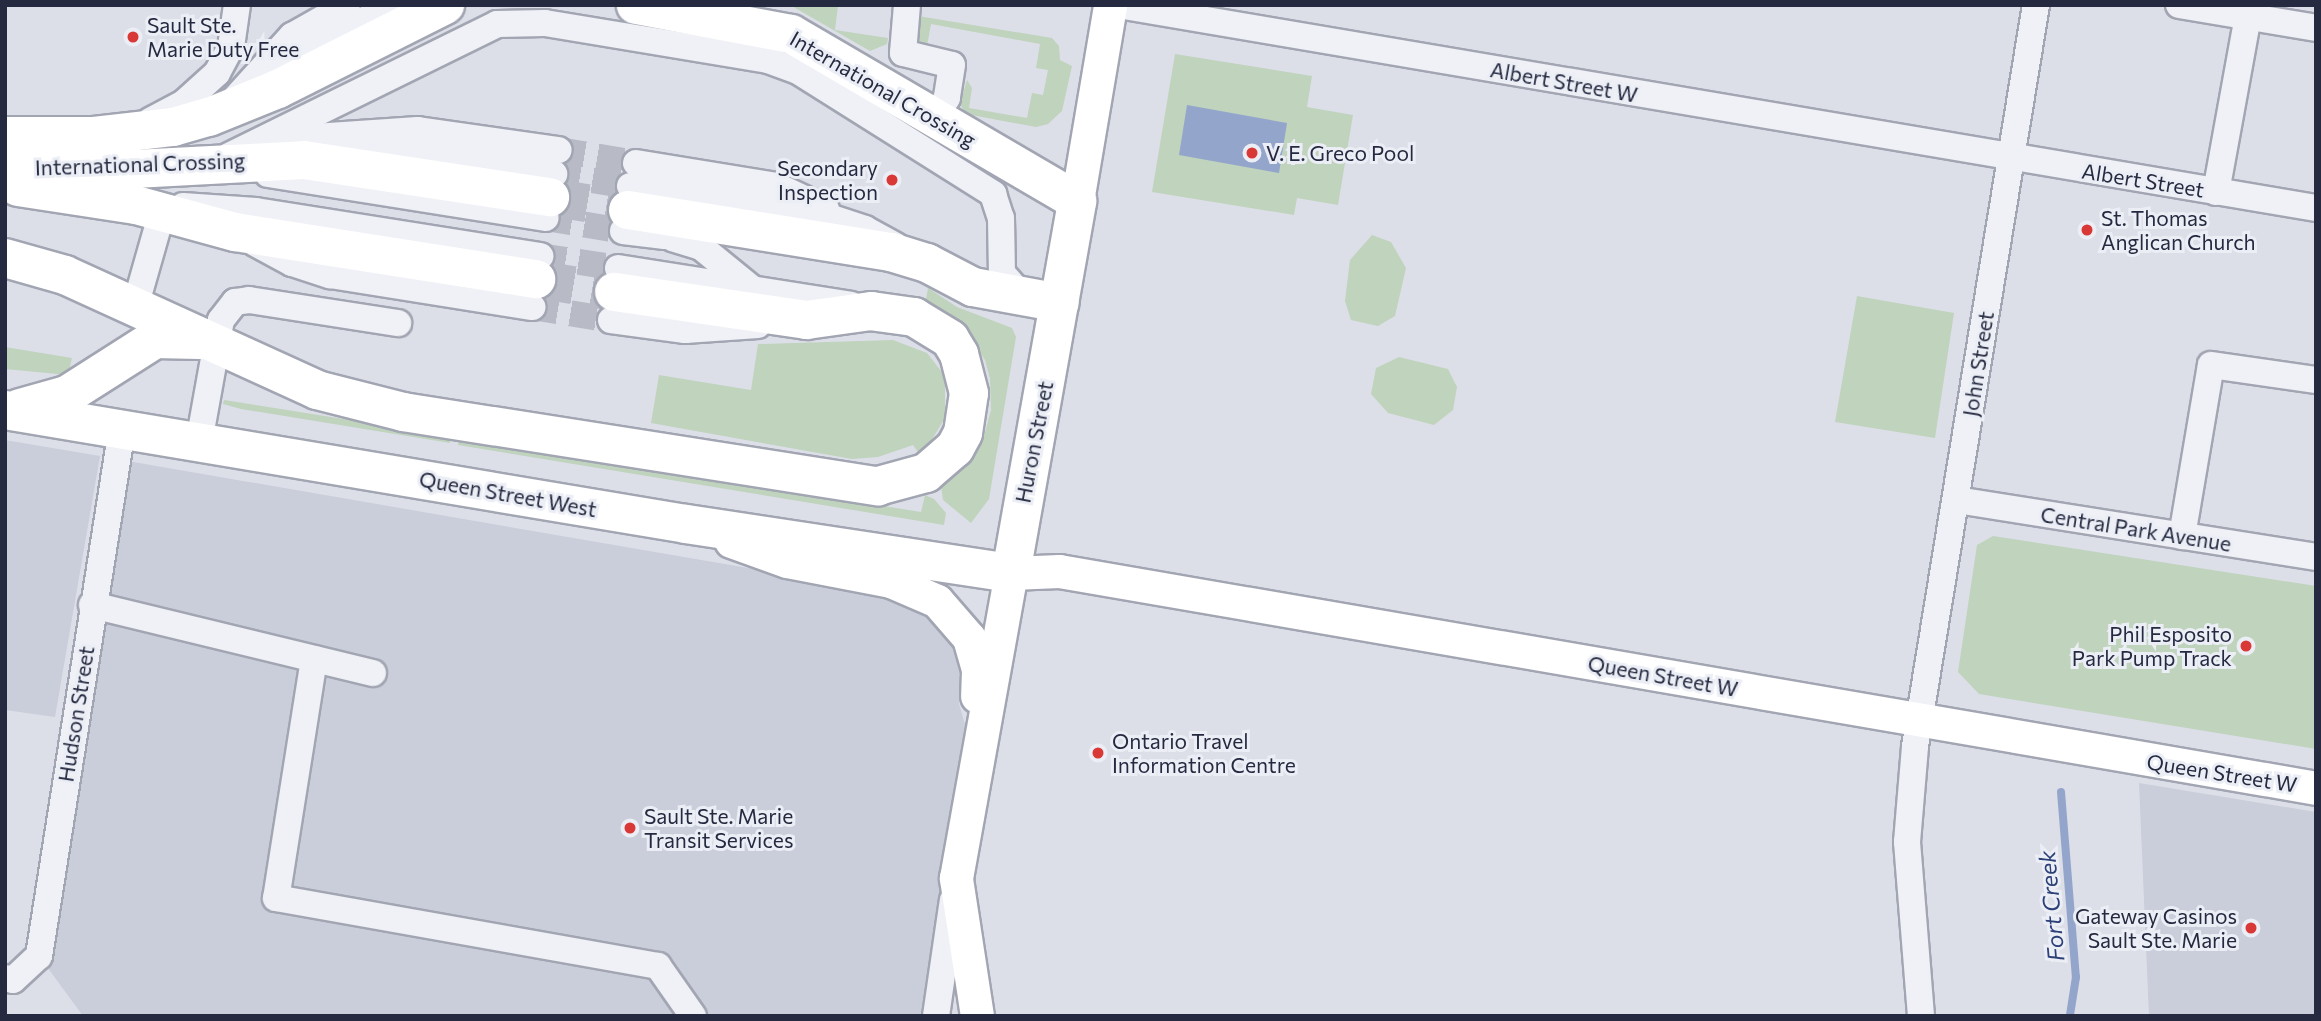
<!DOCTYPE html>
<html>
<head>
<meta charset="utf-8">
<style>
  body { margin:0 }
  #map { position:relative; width:2321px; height:1021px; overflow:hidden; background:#dddfe8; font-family:Commissioner,sans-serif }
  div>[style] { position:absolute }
  .built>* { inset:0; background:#caceda }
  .green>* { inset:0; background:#bfd3bd }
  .water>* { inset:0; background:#94a5cb }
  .stream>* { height:8px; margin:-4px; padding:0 4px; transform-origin:4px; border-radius:4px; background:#94a5cb }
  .minor-tunnel>* { height:26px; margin-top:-13px; transform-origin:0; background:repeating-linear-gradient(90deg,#b8bbc6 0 26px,transparent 0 39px) }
  .highway-tunnel>* { height:38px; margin-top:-19px; transform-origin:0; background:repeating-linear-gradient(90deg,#b8bbc6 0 38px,transparent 0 57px) }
  .roads { filter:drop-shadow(2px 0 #a2a5b2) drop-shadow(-2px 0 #a2a5b2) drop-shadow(0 2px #a2a5b2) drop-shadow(0 -2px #a2a5b2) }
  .minor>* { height:26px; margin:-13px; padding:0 13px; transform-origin:13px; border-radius:13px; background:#f0f1f6 }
  .major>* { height:33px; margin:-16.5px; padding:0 16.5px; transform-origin:16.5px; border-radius:16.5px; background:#fff }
  .highway>* { height:38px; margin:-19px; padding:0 19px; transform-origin:19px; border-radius:19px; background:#fff }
  .dots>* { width:19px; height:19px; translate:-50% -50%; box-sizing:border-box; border:4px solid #eceef6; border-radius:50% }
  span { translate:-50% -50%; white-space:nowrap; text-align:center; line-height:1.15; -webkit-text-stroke:6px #eceef6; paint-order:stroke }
  .poi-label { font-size:21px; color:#252a40 }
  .left { translate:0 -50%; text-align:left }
  .right { translate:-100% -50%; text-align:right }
  .street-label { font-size:21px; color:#252a40 }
  .water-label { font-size:23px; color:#2c4177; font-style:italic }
  .frame { position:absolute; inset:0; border:7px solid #252a40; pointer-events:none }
</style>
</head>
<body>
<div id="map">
  <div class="built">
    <i style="clip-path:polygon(5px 440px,100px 456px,55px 717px,5px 710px)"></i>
    <i style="clip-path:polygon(116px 459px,800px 577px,926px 609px,960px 652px,959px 704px,976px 762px,933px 1016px,83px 1016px,39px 956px)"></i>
    <i style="clip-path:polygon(2139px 783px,2316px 812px,2316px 1016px,2149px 1016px)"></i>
  </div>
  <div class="green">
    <i style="clip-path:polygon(790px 5px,838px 6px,835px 30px,888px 38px,887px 44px,870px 51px)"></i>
    <i style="clip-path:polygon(918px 16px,1052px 38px,1059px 46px,1060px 60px,1072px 66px,1062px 111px,1048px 124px,1036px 127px,966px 114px,960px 104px,967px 80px,972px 88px,969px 108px,1027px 118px,1032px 93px,1043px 95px,1048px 70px,1036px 68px,1040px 44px,931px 24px,927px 46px,914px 43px)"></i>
    <i style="clip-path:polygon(1175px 54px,1312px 76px,1307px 107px,1353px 115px,1338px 205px,1297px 198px,1294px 215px,1152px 192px)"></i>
    <i style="clip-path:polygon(1372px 235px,1391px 242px,1406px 268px,1395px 316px,1378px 326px,1351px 320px,1345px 301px,1350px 260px)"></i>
    <i style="clip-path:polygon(928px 288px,957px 307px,1012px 328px,1016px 337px,989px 499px,971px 523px,943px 500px,941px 486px,967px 466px,984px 436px,991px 410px,990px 379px,985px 360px,966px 332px,925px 305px)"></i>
    <i style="clip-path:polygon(1857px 296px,1954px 313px,1935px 438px,1835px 422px)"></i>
    <i style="clip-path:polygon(893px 340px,927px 353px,945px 376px,945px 418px,931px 441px,918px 452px,913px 445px,878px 457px,852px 459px,651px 423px,659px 375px,751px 390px,758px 344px)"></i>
    <i style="clip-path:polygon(5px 347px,72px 358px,68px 375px,5px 369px)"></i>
    <i style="clip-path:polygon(1399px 357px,1448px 369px,1457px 387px,1453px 410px,1434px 425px,1388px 413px,1371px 394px,1376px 368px)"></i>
    <i style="clip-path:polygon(224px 400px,451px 436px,450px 443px,241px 409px,223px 404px)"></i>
    <i style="clip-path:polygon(459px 438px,921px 512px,925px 495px,934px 499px,946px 513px,944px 525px,458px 445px)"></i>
    <i style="clip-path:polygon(1993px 536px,2316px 586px,2316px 749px,1979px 694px,1958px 672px,1977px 545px)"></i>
  </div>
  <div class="water">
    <i style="clip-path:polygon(1187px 105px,1287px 123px,1279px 173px,1179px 155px)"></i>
  </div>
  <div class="stream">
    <i style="left:2061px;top:792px;width:186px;rotate:85.4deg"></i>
    <i style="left:2076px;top:977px;width:39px;rotate:99deg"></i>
  </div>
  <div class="minor-tunnel">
    <i style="left:559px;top:150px;width:78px;rotate:9.6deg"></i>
    <i style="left:554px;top:174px;width:77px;rotate:9deg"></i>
    <i style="left:546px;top:218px;width:78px;rotate:9.6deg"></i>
    <i style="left:540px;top:256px;width:79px;rotate:8.7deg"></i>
    <i style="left:532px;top:307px;width:80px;rotate:9.3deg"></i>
  </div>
  <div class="highway-tunnel">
    <i style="left:550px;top:197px;width:79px;rotate:9.5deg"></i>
    <i style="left:536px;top:279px;width:79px;rotate:9.5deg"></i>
  </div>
  <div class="roads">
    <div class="minor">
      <i style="left:907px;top:5px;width:48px;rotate:94.8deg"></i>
      <i style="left:903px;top:53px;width:50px;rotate:13.8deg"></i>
      <i style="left:952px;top:65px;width:33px;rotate:99deg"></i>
      <i style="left:947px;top:98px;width:24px;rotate:123deg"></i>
      <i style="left:1118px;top:5px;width:1215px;rotate:9.62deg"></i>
      <i style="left:2179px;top:5px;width:139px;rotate:9.5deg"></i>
      <i style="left:271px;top:68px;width:138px;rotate:-27.1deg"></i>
      <i style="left:233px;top:101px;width:88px;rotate:-47.8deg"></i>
      <i style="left:292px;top:36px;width:63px;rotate:-29.4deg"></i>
      <i style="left:150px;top:121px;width:40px;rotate:-28deg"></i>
      <i style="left:185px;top:102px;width:43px;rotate:-42.2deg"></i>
      <i style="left:217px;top:73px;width:30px;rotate:-62deg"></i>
      <i style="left:231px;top:47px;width:42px;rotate:-81.9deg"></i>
      <i style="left:285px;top:139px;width:133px;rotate:-3.9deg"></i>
      <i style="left:418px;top:130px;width:142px;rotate:8.1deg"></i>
      <i style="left:352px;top:155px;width:59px;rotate:-2.9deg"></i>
      <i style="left:411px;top:152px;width:145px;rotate:8.7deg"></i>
      <i style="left:229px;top:156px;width:299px;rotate:-26.2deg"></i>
      <i style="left:497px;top:24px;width:48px;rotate:-1.2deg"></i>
      <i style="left:545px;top:23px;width:226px;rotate:9.4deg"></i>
      <i style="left:768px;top:60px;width:32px;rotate:20deg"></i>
      <i style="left:798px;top:71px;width:231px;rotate:32.2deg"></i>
      <i style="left:993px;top:194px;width:25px;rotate:72deg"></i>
      <i style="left:1001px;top:218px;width:55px;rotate:89deg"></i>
      <i style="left:1002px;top:273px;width:32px;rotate:49deg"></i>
      <i style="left:636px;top:163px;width:143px;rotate:9.3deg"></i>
      <i style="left:777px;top:186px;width:54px;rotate:25.1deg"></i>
      <i style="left:268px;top:174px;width:281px;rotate:9deg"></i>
      <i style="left:630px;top:186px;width:198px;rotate:8.7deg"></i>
      <i style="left:826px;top:216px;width:41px;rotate:18.4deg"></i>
      <i style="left:865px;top:229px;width:35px;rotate:29deg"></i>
      <i style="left:2216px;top:192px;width:190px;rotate:-79.7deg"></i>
      <i style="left:183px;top:206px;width:73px;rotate:3.9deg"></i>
      <i style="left:256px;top:211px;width:288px;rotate:9deg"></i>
      <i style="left:623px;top:231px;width:42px;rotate:6.8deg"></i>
      <i style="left:665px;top:236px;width:37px;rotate:-5deg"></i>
      <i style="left:672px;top:238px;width:30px;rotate:17deg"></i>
      <i style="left:701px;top:247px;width:63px;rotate:39.2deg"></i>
      <i style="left:255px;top:243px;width:42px;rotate:28.4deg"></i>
      <i style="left:292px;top:263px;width:40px;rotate:18deg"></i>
      <i style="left:330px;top:275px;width:205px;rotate:9deg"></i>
      <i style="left:618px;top:268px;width:236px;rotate:9deg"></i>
      <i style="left:135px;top:307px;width:99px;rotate:-74.1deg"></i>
      <i style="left:611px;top:320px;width:75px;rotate:7.7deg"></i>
      <i style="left:685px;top:330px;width:73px;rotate:-3.9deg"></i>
      <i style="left:199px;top:442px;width:124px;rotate:-79.8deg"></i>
      <i style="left:221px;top:320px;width:23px;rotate:-52deg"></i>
      <i style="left:235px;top:302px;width:14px;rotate:-8deg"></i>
      <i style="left:249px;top:300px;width:151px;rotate:8.8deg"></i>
      <i style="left:1957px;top:500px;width:363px;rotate:9deg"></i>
      <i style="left:2182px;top:536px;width:173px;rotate:-80.4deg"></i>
      <i style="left:2211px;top:365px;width:106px;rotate:8.1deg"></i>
      <i style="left:92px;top:605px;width:289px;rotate:13.6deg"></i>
      <i style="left:314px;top:659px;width:242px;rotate:99deg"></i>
      <i style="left:276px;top:898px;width:388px;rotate:10.1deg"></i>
      <i style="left:658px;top:966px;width:61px;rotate:55deg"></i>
      <i style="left:5px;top:978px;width:8px;rotate:14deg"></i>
      <i style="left:13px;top:980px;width:35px;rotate:-43deg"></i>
      <i style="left:39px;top:956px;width:533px;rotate:-81.05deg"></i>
      <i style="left:936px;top:1016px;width:117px;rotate:-81.7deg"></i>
      <i style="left:1921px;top:1016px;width:175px;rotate:-94.6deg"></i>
      <i style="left:1907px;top:842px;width:96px;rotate:-85.2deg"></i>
      <i style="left:1915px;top:746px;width:751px;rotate:-80.73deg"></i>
    </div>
    <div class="major">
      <i style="left:1077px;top:201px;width:199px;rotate:-80.4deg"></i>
      <i style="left:731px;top:541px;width:59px;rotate:19.7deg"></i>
      <i style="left:787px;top:561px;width:106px;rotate:10.9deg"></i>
      <i style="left:891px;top:581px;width:50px;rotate:23.5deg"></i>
      <i style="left:937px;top:601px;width:49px;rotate:49.1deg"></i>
      <i style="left:969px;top:638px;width:33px;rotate:74deg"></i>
      <i style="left:978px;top:670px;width:26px;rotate:92deg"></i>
      <i style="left:977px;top:1016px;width:140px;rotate:-98.7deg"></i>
      <i style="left:956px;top:878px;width:310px;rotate:-79.8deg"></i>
      <i style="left:1011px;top:573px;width:48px;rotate:-2.4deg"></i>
      <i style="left:1059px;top:571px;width:1276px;rotate:9.79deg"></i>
    </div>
    <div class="highway">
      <i style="left:5px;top:136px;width:89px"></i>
      <i style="left:94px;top:136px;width:80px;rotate:-6.5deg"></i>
      <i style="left:173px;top:127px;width:37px;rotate:-16deg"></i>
      <i style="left:209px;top:117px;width:74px;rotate:-22.1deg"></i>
      <i style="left:278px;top:89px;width:187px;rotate:-26.7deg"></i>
      <i style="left:5px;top:168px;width:129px;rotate:0.4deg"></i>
      <i style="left:134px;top:169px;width:170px;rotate:-3deg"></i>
      <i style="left:304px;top:160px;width:249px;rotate:8.6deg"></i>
      <i style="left:18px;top:187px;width:119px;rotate:8.7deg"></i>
      <i style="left:136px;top:205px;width:103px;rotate:15.3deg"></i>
      <i style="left:235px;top:232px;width:305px;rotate:8.9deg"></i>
      <i style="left:628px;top:210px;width:266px;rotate:9.1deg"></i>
      <i style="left:891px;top:252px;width:38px;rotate:17deg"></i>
      <i style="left:927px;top:263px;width:52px;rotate:27.6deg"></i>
      <i style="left:973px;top:287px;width:88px;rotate:10.4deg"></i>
      <i style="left:5px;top:258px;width:62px;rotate:15.8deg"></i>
      <i style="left:65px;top:275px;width:277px;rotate:24.5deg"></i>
      <i style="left:317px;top:390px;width:89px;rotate:14.3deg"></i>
      <i style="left:403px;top:412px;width:481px;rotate:8.9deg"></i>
      <i style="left:878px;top:486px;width:50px;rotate:-15.2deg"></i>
      <i style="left:926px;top:473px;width:38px;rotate:-41deg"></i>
      <i style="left:955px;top:448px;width:17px;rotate:-62deg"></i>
      <i style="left:963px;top:433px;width:40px;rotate:-81.5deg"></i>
      <i style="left:969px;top:393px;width:40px;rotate:-104.4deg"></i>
      <i style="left:959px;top:354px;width:17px;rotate:-121deg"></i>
      <i style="left:950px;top:339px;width:42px;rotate:-148.6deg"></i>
      <i style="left:914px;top:317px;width:43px;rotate:-172.1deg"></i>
      <i style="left:871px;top:311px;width:65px;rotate:172deg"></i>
      <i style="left:807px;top:320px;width:195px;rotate:-171.7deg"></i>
      <i style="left:20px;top:408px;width:49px;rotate:-15.5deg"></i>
      <i style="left:67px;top:395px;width:104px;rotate:-32.5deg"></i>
      <i style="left:155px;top:339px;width:45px;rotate:1.3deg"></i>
      <i style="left:5px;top:410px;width:690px;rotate:9.5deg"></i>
      <i style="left:686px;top:524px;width:329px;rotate:8.6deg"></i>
      <i style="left:1011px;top:573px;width:378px;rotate:-79.9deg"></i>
      <i style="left:1077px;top:201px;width:331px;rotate:-149.7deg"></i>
      <i style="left:791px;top:34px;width:158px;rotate:-169.4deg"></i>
    </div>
  </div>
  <div class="dots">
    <i style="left:133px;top:37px;background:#d93936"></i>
    <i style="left:1252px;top:153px;background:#d93936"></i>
    <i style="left:892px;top:180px;background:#d93936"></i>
    <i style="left:2087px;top:230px;background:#d93936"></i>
    <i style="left:2246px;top:646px;background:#d93936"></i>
    <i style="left:1098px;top:753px;background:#d93936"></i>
    <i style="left:630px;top:828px;background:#d93936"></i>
    <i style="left:2251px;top:928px;background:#d93936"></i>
  </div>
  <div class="poi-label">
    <span class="left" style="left:147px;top:37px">Sault Ste.<br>Marie Duty Free</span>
    <span class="left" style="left:1266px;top:153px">V. E. Greco Pool</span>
    <span class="right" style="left:878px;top:180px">Secondary<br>Inspection</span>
    <span class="left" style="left:2101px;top:230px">St. Thomas<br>Anglican Church</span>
    <span class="right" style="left:2232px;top:646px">Phil Esposito<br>Park Pump Track</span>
    <span class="left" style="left:1112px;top:753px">Ontario Travel<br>Information Centre</span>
    <span class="left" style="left:644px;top:828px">Sault Ste. Marie<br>Transit Services</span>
    <span class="right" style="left:2237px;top:928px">Gateway Casinos<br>Sault Ste. Marie</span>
  </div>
  <div class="street-label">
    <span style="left:1564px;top:82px;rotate:10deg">Albert Street W</span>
    <span style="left:883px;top:89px;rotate:30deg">International Crossing</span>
    <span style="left:140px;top:164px;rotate:-2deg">International Crossing</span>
    <span style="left:2143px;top:180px;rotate:9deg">Albert Street</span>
    <span style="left:1978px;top:364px;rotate:-81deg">John Street</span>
    <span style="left:1034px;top:442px;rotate:-79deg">Huron Street</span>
    <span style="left:508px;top:494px;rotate:10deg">Queen Street West</span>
    <span style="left:2136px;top:529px;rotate:9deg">Central Park Avenue</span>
    <span style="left:1663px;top:676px;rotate:10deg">Queen Street W</span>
    <span style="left:76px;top:714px;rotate:-81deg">Hudson Street</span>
    <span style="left:2222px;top:773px;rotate:9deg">Queen Street W</span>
  </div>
  <div class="water-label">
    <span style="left:2051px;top:906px;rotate:-95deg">Fort Creek</span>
  </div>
  <div class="frame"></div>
</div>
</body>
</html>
